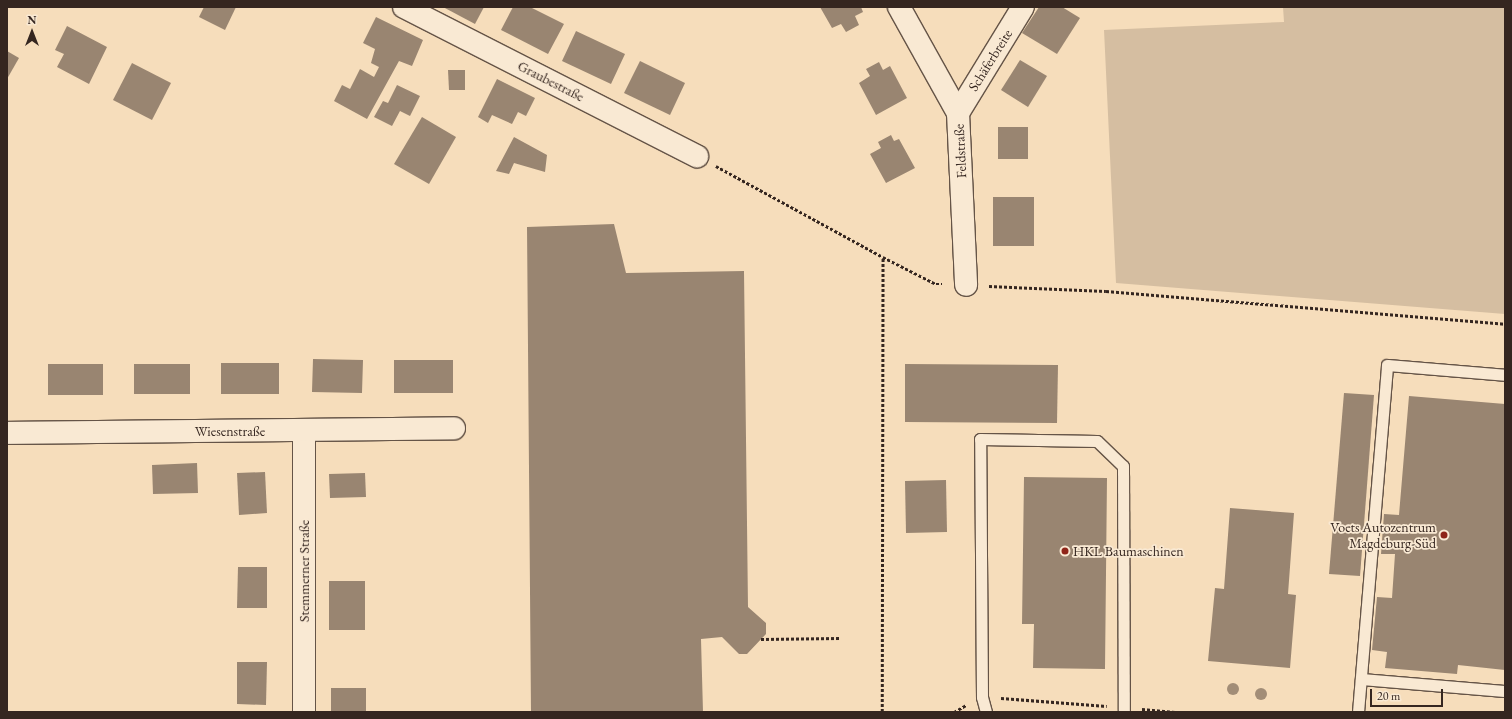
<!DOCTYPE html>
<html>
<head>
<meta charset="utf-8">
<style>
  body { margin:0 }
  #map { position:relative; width:1512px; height:719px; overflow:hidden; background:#f6ddbb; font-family:"EB Garamond",serif }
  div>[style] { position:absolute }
  .green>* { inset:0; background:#d5bea1 }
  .building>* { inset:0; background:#998571 }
  .path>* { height:2.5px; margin-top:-1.25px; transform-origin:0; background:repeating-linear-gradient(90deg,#352620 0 3px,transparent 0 5px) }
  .roads { filter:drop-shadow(1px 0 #655447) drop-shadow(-1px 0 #655447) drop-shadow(0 1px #655447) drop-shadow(0 -1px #655447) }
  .lane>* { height:11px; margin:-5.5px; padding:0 5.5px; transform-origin:5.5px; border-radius:5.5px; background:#f9e9d3 }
  .street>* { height:22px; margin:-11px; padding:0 11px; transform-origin:11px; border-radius:11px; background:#f9e9d3 }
  .trees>* { width:12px; height:12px; margin:-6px; border-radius:50%; background:#a28d77 }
  .dots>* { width:11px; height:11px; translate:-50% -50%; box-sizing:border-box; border:2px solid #f9e9d3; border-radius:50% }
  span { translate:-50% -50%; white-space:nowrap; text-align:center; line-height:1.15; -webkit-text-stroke:3.5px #f9e9d3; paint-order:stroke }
  .street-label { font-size:14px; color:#352620 }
  .poi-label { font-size:14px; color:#352620 }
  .right { translate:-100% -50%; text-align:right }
  .left { translate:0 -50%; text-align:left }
  .frame { position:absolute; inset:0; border:8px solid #352620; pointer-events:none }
  .north { position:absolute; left:12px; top:12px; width:40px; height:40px; -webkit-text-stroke:3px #f9e9d3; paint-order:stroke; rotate:0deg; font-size:11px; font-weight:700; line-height:16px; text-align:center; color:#352620 }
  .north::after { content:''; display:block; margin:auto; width:14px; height:18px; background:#352620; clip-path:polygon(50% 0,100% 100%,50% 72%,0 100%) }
  .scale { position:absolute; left:1370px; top:689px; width:73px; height:18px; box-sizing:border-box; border:2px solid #352620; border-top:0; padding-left:5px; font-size:12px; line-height:14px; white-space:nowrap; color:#352620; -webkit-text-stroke:3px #f9e9d3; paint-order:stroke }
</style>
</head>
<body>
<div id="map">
  <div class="green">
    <i style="clip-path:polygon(1283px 7px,1505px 7px,1505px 314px,1116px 283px,1104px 30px,1284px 22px)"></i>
  </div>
  <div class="building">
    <i style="clip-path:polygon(204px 7px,236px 7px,225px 30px,199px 17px)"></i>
    <i style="clip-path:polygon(443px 7px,484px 7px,475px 24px)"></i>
    <i style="clip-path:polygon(513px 7px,530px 7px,564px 24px,548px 54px,501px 30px)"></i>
    <i style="clip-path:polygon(820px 7px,861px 7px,863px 12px,855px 16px,859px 25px,846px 32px,841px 24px,832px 28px)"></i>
    <i style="clip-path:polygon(1039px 7px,1062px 7px,1080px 18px,1057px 54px,1022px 33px)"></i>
    <i style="clip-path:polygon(376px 17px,423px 40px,412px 66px,399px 61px,367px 119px,334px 101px,342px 85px,350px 89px,360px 69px,374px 77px,379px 67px,371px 63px,375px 49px,363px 43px)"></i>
    <i style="clip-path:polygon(67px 26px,107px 47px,89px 84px,57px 67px,64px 54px,55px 50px)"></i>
    <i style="clip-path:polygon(576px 31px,625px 54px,611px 84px,562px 61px)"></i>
    <i style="clip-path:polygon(7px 51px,19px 58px,7px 79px)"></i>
    <i style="clip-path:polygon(1020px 60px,1047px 76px,1028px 107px,1001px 90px)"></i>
    <i style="clip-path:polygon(640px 61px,685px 83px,670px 115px,624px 93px)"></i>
    <i style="clip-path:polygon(879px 62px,883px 70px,890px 66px,907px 98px,876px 115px,859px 83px,870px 76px,866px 69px)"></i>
    <i style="clip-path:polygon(132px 63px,171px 83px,152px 120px,113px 100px)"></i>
    <i style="clip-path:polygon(448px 70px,465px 70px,465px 90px,449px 90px)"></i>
    <i style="clip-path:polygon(497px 79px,535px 98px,526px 116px,518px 112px,512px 124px,492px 115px,488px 123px,478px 117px)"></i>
    <i style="clip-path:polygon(397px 85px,420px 96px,410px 116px,400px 111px,392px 126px,374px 117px,383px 101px,388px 103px)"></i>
    <i style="clip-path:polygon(422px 117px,456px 137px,429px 184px,394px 164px)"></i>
    <i style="clip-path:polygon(998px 127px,1028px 127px,1028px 159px,998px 159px)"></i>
    <i style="clip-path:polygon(891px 135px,894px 141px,899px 139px,915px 168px,886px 183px,870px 154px,881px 148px,878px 142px)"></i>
    <i style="clip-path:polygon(514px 137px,547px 155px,545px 172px,514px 163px,509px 174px,496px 171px)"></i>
    <i style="clip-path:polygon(993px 197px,1034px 197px,1034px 246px,993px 246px)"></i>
    <i style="clip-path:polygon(614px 224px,626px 273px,744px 271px,748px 607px,766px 623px,766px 634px,747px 654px,739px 654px,722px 637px,701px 639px,703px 712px,531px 712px,527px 227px)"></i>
    <i style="clip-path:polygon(313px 359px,363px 360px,362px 393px,312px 392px)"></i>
    <i style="clip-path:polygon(394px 360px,453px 360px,453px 393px,394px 393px)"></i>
    <i style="clip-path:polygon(221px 363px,279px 363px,279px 394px,221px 394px)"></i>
    <i style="clip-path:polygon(48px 364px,103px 364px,103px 395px,48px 395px)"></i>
    <i style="clip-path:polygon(134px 364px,190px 364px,190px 394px,134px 394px)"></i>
    <i style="clip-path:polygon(905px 364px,1058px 365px,1057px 423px,905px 422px)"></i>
    <i style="clip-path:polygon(1344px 393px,1374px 395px,1360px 576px,1329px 574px)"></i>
    <i style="clip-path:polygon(1409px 396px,1505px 404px,1505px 670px,1458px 665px,1457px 674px,1385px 668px,1387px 652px,1372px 650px,1377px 597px,1392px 598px,1395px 554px,1381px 554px,1384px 514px,1399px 515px)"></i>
    <i style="clip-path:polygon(197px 463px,198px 493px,153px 494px,152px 465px)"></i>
    <i style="clip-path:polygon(265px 472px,267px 513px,239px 515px,237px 473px)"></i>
    <i style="clip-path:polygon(365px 473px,366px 497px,330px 498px,329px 474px)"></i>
    <i style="clip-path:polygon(1024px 477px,1107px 478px,1105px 669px,1033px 668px,1034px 624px,1022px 624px)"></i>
    <i style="clip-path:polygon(946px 480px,947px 532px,906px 533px,905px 481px)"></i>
    <i style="clip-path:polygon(1230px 508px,1294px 513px,1288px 594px,1296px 595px,1290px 668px,1208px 661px,1215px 588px,1224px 589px)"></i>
    <i style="clip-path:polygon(238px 567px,267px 567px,267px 608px,237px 608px)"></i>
    <i style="clip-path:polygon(329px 581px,365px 581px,365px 630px,329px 630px)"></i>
    <i style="clip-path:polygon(237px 662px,267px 662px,266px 705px,237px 704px)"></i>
    <i style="clip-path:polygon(331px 688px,366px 688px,366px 712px,331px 712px)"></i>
  </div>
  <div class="path">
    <i style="left:716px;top:166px;width:190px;rotate:28.6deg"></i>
    <i style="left:883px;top:257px;width:59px;rotate:27deg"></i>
    <i style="left:936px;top:284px;width:6px"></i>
    <i style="left:989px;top:286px;width:117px;rotate:2.4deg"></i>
    <i style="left:1106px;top:291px;width:400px;rotate:4.7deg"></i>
    <i style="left:761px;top:639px;width:79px;rotate:-0.7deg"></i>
    <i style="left:1001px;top:698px;width:106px;rotate:4.3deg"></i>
    <i style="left:1142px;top:709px;width:36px;rotate:5deg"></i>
    <i style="left:882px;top:712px;width:455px;rotate:-89.9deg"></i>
    <i style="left:954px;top:712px;width:14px;rotate:-30deg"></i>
  </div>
  <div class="roads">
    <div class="lane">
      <i style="left:1361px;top:679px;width:144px;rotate:4.8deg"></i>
      <i style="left:986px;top:712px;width:16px;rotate:-105deg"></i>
      <i style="left:982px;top:697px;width:258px;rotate:-90.4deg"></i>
      <i style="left:980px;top:439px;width:117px;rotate:1deg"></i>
      <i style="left:1097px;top:441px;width:36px;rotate:44deg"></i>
      <i style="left:1123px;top:466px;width:246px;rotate:89.8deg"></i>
      <i style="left:1358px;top:712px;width:348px;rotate:-85.2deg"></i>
      <i style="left:1387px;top:365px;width:118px;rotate:4.8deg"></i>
    </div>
    <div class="street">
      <i style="left:404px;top:7px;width:329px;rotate:27deg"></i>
      <i style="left:899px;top:7px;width:121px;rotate:60.9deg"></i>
      <i style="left:958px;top:113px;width:172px;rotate:87.3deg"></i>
      <i style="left:958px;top:113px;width:124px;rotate:-58.5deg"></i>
      <i style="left:304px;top:431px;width:281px;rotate:90deg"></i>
      <i style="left:7px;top:433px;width:447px;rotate:-0.6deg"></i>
    </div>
  </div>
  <div class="trees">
    <i style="left:1233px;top:689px"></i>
    <i style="left:1261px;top:694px"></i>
  </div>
  <div class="dots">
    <i style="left:1444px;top:535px;background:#8f2418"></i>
    <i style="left:1065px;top:551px;background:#8f2418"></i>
  </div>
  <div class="street-label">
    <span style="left:990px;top:60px;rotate:-58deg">Schäferbreite</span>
    <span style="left:551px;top:81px;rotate:27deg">Graubestraße</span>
    <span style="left:960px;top:151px;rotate:-93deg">Feldstraße</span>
    <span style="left:230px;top:431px">Wiesenstraße</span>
    <span style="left:304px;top:571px;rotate:-90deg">Stemmerner Straße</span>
  </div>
  <div class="poi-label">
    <span class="right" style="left:1436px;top:535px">Voets Autozentrum<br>Magdeburg-Süd</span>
    <span class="left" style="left:1073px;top:551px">HKL Baumaschinen</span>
  </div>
  <div class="frame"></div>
  <div class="north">N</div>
  <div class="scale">20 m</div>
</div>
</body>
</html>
